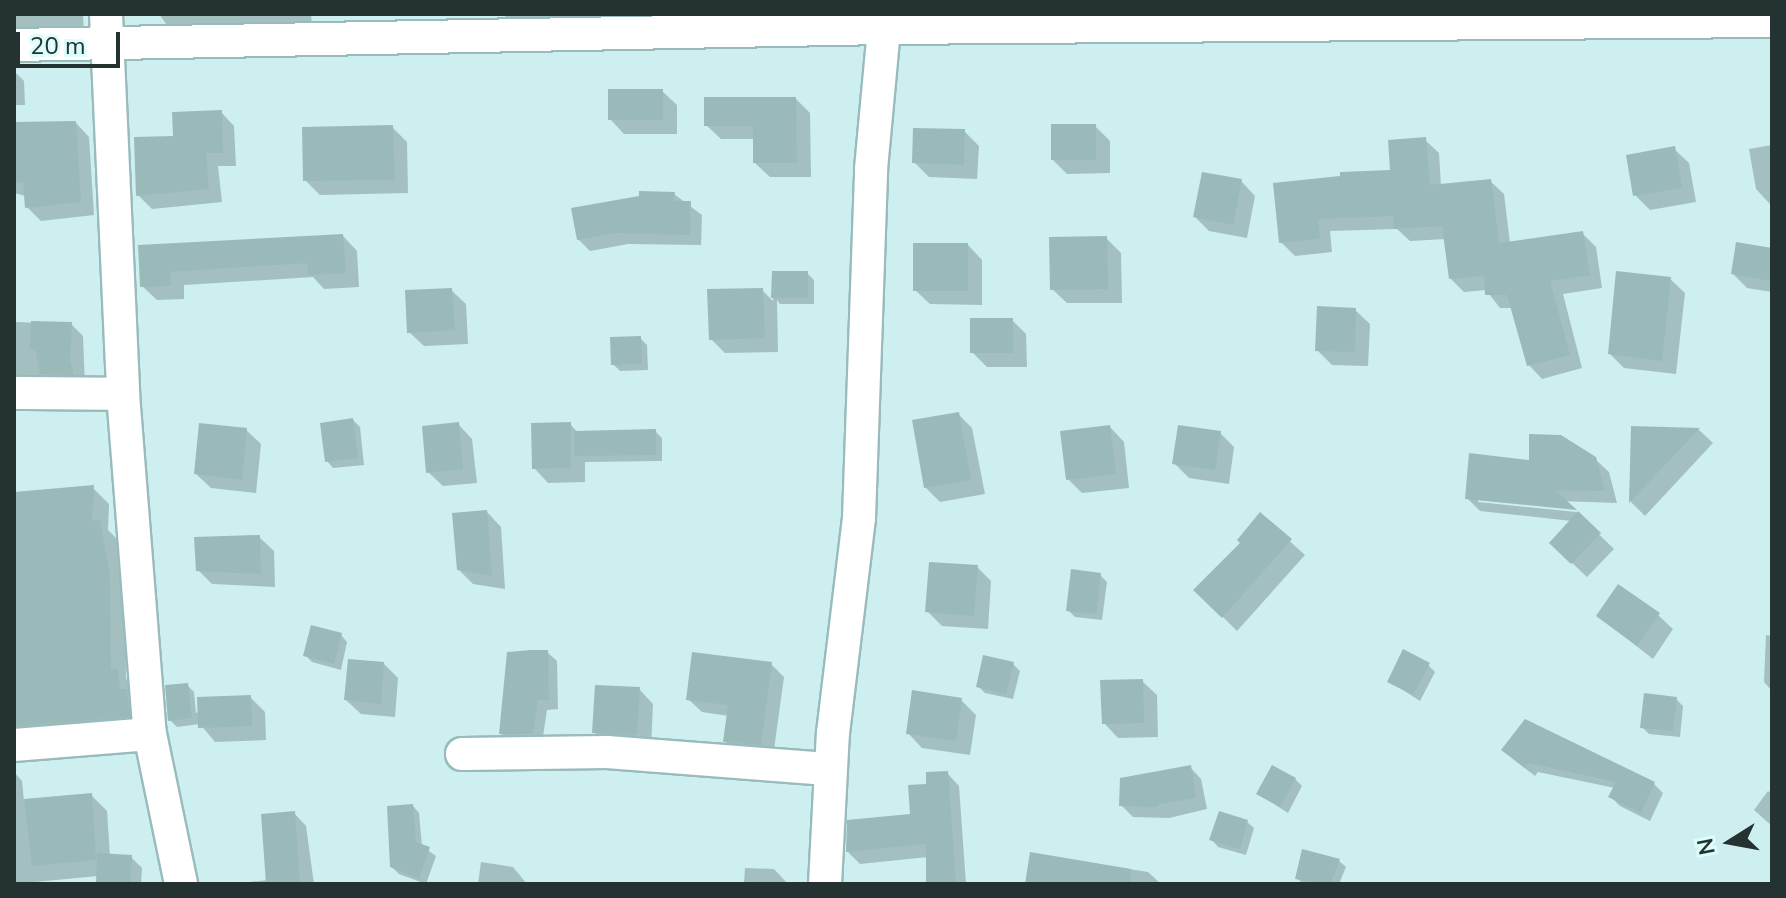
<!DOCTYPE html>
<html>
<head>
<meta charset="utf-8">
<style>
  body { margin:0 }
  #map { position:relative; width:1786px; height:898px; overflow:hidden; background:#cdefef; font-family:"Nunito Sans",sans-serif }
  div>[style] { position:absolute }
  .shadow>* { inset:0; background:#0003 }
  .building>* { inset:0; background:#99bab9 }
  .roads { filter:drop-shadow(2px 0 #9abbbb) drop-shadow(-2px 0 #9abbbb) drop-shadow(0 2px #9abbbb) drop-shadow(0 -2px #9abbbb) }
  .street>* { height:32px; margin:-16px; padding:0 16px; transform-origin:16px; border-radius:16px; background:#fff }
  span { translate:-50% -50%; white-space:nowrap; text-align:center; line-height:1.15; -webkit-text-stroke:6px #dbfdfc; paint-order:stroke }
  .frame { position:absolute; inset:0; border:16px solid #253232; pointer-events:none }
  .north { position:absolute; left:1690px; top:802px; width:80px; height:80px; -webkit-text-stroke:6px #dbfdfc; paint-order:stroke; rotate:259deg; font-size:22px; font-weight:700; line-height:32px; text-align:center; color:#253232 }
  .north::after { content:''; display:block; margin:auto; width:28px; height:36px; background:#253232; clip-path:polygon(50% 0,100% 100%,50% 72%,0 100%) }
  .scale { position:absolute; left:16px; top:32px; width:104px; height:36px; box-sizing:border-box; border:4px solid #253232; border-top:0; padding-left:10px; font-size:24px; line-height:28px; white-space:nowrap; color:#253232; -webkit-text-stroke:6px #dbfdfc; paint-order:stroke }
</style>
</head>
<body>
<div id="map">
  <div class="shadow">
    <i style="clip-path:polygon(14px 14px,83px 14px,84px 37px,14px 52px)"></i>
    <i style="clip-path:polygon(159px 14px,311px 14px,312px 27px,172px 32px)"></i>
    <i style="clip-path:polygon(503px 14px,599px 14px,600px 31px,521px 33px)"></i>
    <i style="clip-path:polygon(14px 71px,24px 81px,25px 105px,14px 105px)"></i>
    <i style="clip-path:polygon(662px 91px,677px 105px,677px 134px,624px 134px,610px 119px)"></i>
    <i style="clip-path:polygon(796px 99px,810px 113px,811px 177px,770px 177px,755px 163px,755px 139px,721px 139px,706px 125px)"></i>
    <i style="clip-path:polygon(221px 112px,234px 126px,236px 166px,218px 166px,222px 202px,152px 209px,138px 195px,175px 138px)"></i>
    <i style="clip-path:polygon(76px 123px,89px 137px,94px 215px,41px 221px,27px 207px,26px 196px,14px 193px,14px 125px)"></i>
    <i style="clip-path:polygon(1095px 126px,1110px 141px,1110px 173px,1067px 174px,1053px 160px)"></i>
    <i style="clip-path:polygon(392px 127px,407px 142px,408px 193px,320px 195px,305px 180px)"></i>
    <i style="clip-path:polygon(964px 131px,979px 146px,977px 179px,929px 177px,914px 162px)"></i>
    <i style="clip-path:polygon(1425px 140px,1439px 153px,1441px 186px,1490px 181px,1504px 194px,1510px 243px,1582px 233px,1596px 247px,1602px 288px,1563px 294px,1582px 368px,1542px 379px,1529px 365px,1513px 308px,1500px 308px,1486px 290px,1464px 292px,1451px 279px,1446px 239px,1410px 241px,1397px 229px,1330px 231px,1332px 252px,1295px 256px,1281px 242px,1275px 185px,1392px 172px)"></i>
    <i style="clip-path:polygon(1772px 145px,1772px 203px,1770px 204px,1756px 189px,1749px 149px)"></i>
    <i style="clip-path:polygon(1674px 149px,1689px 163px,1696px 202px,1650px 210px,1635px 195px)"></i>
    <i style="clip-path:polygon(1241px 181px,1255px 196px,1247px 238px,1209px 231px,1195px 217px)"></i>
    <i style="clip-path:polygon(674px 194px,702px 215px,701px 245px,628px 244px,590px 251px,578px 239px)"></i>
    <i style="clip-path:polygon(343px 236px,357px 251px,359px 287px,324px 289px,313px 277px,184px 285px,184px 299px,157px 300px,142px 286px,140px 247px)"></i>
    <i style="clip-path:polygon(1106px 238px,1121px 253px,1122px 303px,1067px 303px,1052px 289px)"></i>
    <i style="clip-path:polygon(968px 245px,982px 260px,982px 305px,930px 304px,915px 290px)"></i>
    <i style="clip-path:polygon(1772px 250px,1772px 292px,1747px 288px,1733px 274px)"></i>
    <i style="clip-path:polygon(774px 273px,807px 273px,814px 280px,814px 304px,780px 304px,777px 300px,778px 352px,725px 353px,711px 339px,762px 290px,773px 301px)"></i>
    <i style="clip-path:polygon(1670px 279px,1685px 293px,1676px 374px,1624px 368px,1610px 354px)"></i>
    <i style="clip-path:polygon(451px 290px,466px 304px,468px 344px,424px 346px,409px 332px)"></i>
    <i style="clip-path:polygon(14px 299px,16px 322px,71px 324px,83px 336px,85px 386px,54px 386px,45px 376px,14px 377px)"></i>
    <i style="clip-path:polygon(1355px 310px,1370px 324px,1368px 366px,1332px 365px,1317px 350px)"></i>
    <i style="clip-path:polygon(1012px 320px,1026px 334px,1027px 367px,987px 367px,972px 352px)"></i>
    <i style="clip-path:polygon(640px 338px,647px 345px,648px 370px,620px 371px,613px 364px)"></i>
    <i style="clip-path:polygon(958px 414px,972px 428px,985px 494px,940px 502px,926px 488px)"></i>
    <i style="clip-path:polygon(353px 420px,360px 427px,364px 465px,333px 468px,327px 461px)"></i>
    <i style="clip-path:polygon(458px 424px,472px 439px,477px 483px,443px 486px,428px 472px)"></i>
    <i style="clip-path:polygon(570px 424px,578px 433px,655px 431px,662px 438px,662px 461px,585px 462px,585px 482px,548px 483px,534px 468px)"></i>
    <i style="clip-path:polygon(1110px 427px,1124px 442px,1129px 488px,1082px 493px,1068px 479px)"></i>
    <i style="clip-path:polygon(1633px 428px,1699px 430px,1713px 443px,1645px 516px,1631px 502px)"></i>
    <i style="clip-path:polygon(246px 430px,261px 444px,256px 493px,211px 488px,196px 474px)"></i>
    <i style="clip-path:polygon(1220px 433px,1234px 447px,1229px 484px,1189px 478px,1174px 463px)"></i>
    <i style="clip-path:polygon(1595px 459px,1609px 472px,1617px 503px,1478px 498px,1478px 502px,1576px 512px,1614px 549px,1587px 577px,1566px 557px,1572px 521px,1480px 511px,1467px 498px,1531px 462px)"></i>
    <i style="clip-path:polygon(93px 488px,109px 504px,108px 530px,116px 538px,125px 593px,126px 679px,133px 687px,145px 732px,14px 751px,14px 494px)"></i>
    <i style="clip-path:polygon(487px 512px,501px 527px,505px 589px,473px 584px,459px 570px)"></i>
    <i style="clip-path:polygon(1261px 515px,1305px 555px,1237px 631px,1196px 590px,1243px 544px)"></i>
    <i style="clip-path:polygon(259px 537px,274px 551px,275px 587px,212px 584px,198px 570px)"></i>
    <i style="clip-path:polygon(977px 567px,991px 581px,988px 629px,942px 626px,927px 611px)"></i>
    <i style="clip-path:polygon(1100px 575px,1107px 582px,1102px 620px,1075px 617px,1068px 610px)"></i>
    <i style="clip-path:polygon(1658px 615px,1673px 629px,1653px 659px,1598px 616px)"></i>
    <i style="clip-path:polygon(341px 635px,347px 642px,341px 670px,312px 662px,305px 655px)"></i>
    <i style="clip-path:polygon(1766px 635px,1772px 636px,1772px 691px,1764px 682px)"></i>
    <i style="clip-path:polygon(547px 652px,557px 661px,558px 709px,547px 710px,542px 743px,511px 744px,501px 734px)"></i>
    <i style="clip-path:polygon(384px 664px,398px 678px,395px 717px,361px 714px,346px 700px)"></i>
    <i style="clip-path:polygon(771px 664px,784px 677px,773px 757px,738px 754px,725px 741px,729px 716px,702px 712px,688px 699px)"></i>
    <i style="clip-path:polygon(1013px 664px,1020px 671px,1013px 699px,985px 693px,978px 686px)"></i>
    <i style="clip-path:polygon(1428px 665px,1435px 672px,1420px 701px,1389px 681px)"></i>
    <i style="clip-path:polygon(1142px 681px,1157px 695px,1158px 737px,1118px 738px,1104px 723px)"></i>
    <i style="clip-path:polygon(187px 685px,194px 692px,196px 713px,250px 697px,265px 712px,266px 740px,215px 742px,200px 724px,177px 727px,170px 720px)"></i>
    <i style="clip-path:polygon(639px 689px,653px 704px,651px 749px,609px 747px,594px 732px)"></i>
    <i style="clip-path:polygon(1676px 699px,1683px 706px,1680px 737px,1649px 734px,1642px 727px)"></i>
    <i style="clip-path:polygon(961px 700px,976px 715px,970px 755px,922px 748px,908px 733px)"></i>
    <i style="clip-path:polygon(1513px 759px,1654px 784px,1663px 793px,1650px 821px,1620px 806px,1611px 797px,1615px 788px,1538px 772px,1535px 776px)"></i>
    <i style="clip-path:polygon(1190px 767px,1201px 779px,1207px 809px,1169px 818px,1133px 817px,1121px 805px)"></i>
    <i style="clip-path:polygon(14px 772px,22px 781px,24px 801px,91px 795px,107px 811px,110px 856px,131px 857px,142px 868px,141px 884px,98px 884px,98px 876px,14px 884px)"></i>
    <i style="clip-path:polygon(947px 773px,959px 786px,966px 884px,928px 884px,928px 857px,860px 864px,848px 852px,912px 816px,928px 786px)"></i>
    <i style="clip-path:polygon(1295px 779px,1302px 786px,1288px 813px,1258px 794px)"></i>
    <i style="clip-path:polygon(1768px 791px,1772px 794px,1772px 826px,1754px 810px)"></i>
    <i style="clip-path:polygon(413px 806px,419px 813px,422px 846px,436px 856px,426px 884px,399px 874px,392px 867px)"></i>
    <i style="clip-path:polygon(294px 813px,306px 826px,314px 884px,231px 884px,268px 880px)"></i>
    <i style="clip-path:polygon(1247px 822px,1254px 828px,1246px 855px,1218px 847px,1212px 840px)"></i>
    <i style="clip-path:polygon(1032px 854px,1148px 872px,1161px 884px,1027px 884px)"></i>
    <i style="clip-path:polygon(1339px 861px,1346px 867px,1339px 884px,1303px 884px,1297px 878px)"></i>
    <i style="clip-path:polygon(481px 862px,513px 867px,527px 884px,478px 884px)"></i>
    <i style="clip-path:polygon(745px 868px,774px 869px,788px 884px,744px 884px)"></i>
  </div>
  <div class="building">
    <i style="clip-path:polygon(608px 89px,663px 89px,663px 120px,608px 120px)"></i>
    <i style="clip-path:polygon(704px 97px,796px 97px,797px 163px,753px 163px,753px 126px,704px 126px)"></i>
    <i style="clip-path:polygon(222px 110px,223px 153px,206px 153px,209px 189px,136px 196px,134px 137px,173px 136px,172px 112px)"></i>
    <i style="clip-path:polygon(76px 121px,81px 202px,25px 208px,23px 182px,14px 183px,14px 122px)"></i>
    <i style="clip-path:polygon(1051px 124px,1096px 124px,1096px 160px,1051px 160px)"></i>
    <i style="clip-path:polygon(393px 125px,395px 180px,303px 181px,302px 127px)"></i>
    <i style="clip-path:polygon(913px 128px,965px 129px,964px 165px,912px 163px)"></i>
    <i style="clip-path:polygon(1426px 137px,1430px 185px,1491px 179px,1499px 243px,1583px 231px,1590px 275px,1550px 281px,1570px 355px,1527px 366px,1507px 295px,1485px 295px,1484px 276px,1449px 279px,1442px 226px,1394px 229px,1393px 216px,1318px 219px,1320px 239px,1279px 243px,1273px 183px,1340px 176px,1340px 172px,1390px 170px,1388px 140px)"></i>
    <i style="clip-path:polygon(1675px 146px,1682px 188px,1633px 196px,1626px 155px)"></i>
    <i style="clip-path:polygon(1202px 172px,1242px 179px,1233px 225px,1193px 217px)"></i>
    <i style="clip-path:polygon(639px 191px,675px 192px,674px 201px,691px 201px,690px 235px,616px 233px,577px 240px,571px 208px,639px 196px)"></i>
    <i style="clip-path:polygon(343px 234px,346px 273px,308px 275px,307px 263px,170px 272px,171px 286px,140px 287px,138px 245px)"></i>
    <i style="clip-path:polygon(1107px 236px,1108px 289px,1050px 290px,1049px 237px)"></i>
    <i style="clip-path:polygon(1736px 242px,1772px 248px,1772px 281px,1731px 274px)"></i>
    <i style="clip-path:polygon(913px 243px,968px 243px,968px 291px,913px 291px)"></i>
    <i style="clip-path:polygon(772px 271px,808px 271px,808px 298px,771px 298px)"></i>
    <i style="clip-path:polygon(1616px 271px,1671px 277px,1662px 361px,1608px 354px)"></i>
    <i style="clip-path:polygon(452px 288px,455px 330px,407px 333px,405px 290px)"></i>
    <i style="clip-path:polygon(763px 288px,765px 338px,709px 340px,707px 289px)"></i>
    <i style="clip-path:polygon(1317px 306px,1356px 308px,1355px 352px,1315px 351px)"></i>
    <i style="clip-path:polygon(970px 318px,1013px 318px,1013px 353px,970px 353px)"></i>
    <i style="clip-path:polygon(31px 321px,72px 322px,70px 360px,74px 375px,40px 374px,35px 349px,30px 349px)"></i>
    <i style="clip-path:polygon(641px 336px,642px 364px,611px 365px,610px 337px)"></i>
    <i style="clip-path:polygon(959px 412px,971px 480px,924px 488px,912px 420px)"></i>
    <i style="clip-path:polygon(353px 418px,358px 458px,325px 462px,320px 423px)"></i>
    <i style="clip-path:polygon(459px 422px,463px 469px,426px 473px,422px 426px)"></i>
    <i style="clip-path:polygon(571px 422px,571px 468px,532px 469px,531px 423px)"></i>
    <i style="clip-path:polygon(199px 423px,247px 428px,242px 480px,194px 474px)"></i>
    <i style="clip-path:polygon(1110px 425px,1116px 474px,1066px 480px,1060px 431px)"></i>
    <i style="clip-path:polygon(1178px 425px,1221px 431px,1215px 470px,1172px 464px)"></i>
    <i style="clip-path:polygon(1631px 426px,1700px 428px,1629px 503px)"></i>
    <i style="clip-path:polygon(656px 429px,656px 455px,574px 456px,574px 431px)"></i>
    <i style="clip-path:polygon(1529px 434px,1561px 435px,1596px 457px,1605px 491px,1555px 490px,1577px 510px,1465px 499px,1469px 453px,1529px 460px)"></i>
    <i style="clip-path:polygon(94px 485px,92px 521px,100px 520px,110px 576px,111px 669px,118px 669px,120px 689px,127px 689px,130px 717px,14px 726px,14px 492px)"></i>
    <i style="clip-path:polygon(487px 510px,492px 576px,457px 570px,452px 513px)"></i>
    <i style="clip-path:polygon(1578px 511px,1601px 533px,1571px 564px,1549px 543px)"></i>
    <i style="clip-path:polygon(1260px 512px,1292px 539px,1222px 618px,1193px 590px,1240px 543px,1237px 540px)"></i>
    <i style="clip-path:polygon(260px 535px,261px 574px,196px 571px,194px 537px)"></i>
    <i style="clip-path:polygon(929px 562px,978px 565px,974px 616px,925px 612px)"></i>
    <i style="clip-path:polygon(1071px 569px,1101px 573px,1096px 614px,1066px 611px)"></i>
    <i style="clip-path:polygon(1618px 584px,1660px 613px,1637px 646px,1596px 616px)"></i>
    <i style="clip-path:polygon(311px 625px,342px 633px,334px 664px,303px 656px)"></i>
    <i style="clip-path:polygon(1403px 649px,1430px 663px,1413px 695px,1387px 682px)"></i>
    <i style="clip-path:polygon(531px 650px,548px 650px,549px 700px,538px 700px,533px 734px,499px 734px,507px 652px)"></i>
    <i style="clip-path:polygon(692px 652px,772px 662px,761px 745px,723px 742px,728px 705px,686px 700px)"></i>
    <i style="clip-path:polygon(983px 655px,1014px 662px,1006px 694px,976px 687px)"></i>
    <i style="clip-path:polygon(348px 659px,384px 662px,381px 704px,344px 700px)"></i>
    <i style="clip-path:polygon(1143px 679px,1144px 723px,1102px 724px,1100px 680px)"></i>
    <i style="clip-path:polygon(188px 683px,192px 718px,168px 721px,165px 685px)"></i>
    <i style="clip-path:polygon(595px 685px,640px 687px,637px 735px,592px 733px)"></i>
    <i style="clip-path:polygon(912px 690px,962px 698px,956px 741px,906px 734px)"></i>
    <i style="clip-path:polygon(1644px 693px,1677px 697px,1673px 731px,1640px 728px)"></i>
    <i style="clip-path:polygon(251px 695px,252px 726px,198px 728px,197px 697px)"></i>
    <i style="clip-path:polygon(1525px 719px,1655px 782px,1641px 813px,1608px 797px,1616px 782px,1528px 763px,1525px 768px,1501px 750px)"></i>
    <i style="clip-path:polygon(1191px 765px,1196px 798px,1159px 804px,1158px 807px,1119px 806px,1120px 778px)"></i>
    <i style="clip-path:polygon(1272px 765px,1296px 778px,1280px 807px,1256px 794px)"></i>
    <i style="clip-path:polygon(948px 771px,956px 884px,926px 884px,926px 844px,846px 852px,847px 820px,910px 814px,908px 785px,926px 784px,926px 772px)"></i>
    <i style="clip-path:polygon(92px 793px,96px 860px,32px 866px,24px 799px)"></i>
    <i style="clip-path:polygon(413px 804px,416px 842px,430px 847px,419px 879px,390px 867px,387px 806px)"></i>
    <i style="clip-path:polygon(295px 811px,300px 884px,266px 884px,261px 814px)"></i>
    <i style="clip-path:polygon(1219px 811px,1248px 820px,1240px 849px,1209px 840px)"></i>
    <i style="clip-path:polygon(1302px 849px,1340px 859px,1330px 884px,1295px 879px)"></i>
    <i style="clip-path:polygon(1030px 852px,1131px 869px,1130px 884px,1025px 884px)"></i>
    <i style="clip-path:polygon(97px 853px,132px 855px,130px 884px,96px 884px)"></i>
  </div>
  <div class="roads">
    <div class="street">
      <i style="left:106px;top:14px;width:380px;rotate:87.4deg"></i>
      <i style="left:123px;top:394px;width:341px;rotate:85.5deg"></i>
      <i style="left:150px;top:734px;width:153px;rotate:78.3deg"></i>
      <i style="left:14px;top:45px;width:870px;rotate:-1.12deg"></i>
      <i style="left:884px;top:28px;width:888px;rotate:-0.45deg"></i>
      <i style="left:14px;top:393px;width:109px;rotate:0.5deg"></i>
      <i style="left:14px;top:745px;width:136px;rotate:-4.6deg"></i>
      <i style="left:462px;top:754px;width:145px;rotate:-0.8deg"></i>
      <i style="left:607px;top:752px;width:224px;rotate:4.4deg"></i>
      <i style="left:825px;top:884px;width:151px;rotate:-87deg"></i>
      <i style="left:833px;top:733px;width:217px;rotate:-83.1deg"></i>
      <i style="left:859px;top:518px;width:349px;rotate:-88deg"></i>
      <i style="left:871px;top:169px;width:142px;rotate:-84.7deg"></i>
    </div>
  </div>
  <div class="frame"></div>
  <div class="north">N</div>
  <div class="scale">20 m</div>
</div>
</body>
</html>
